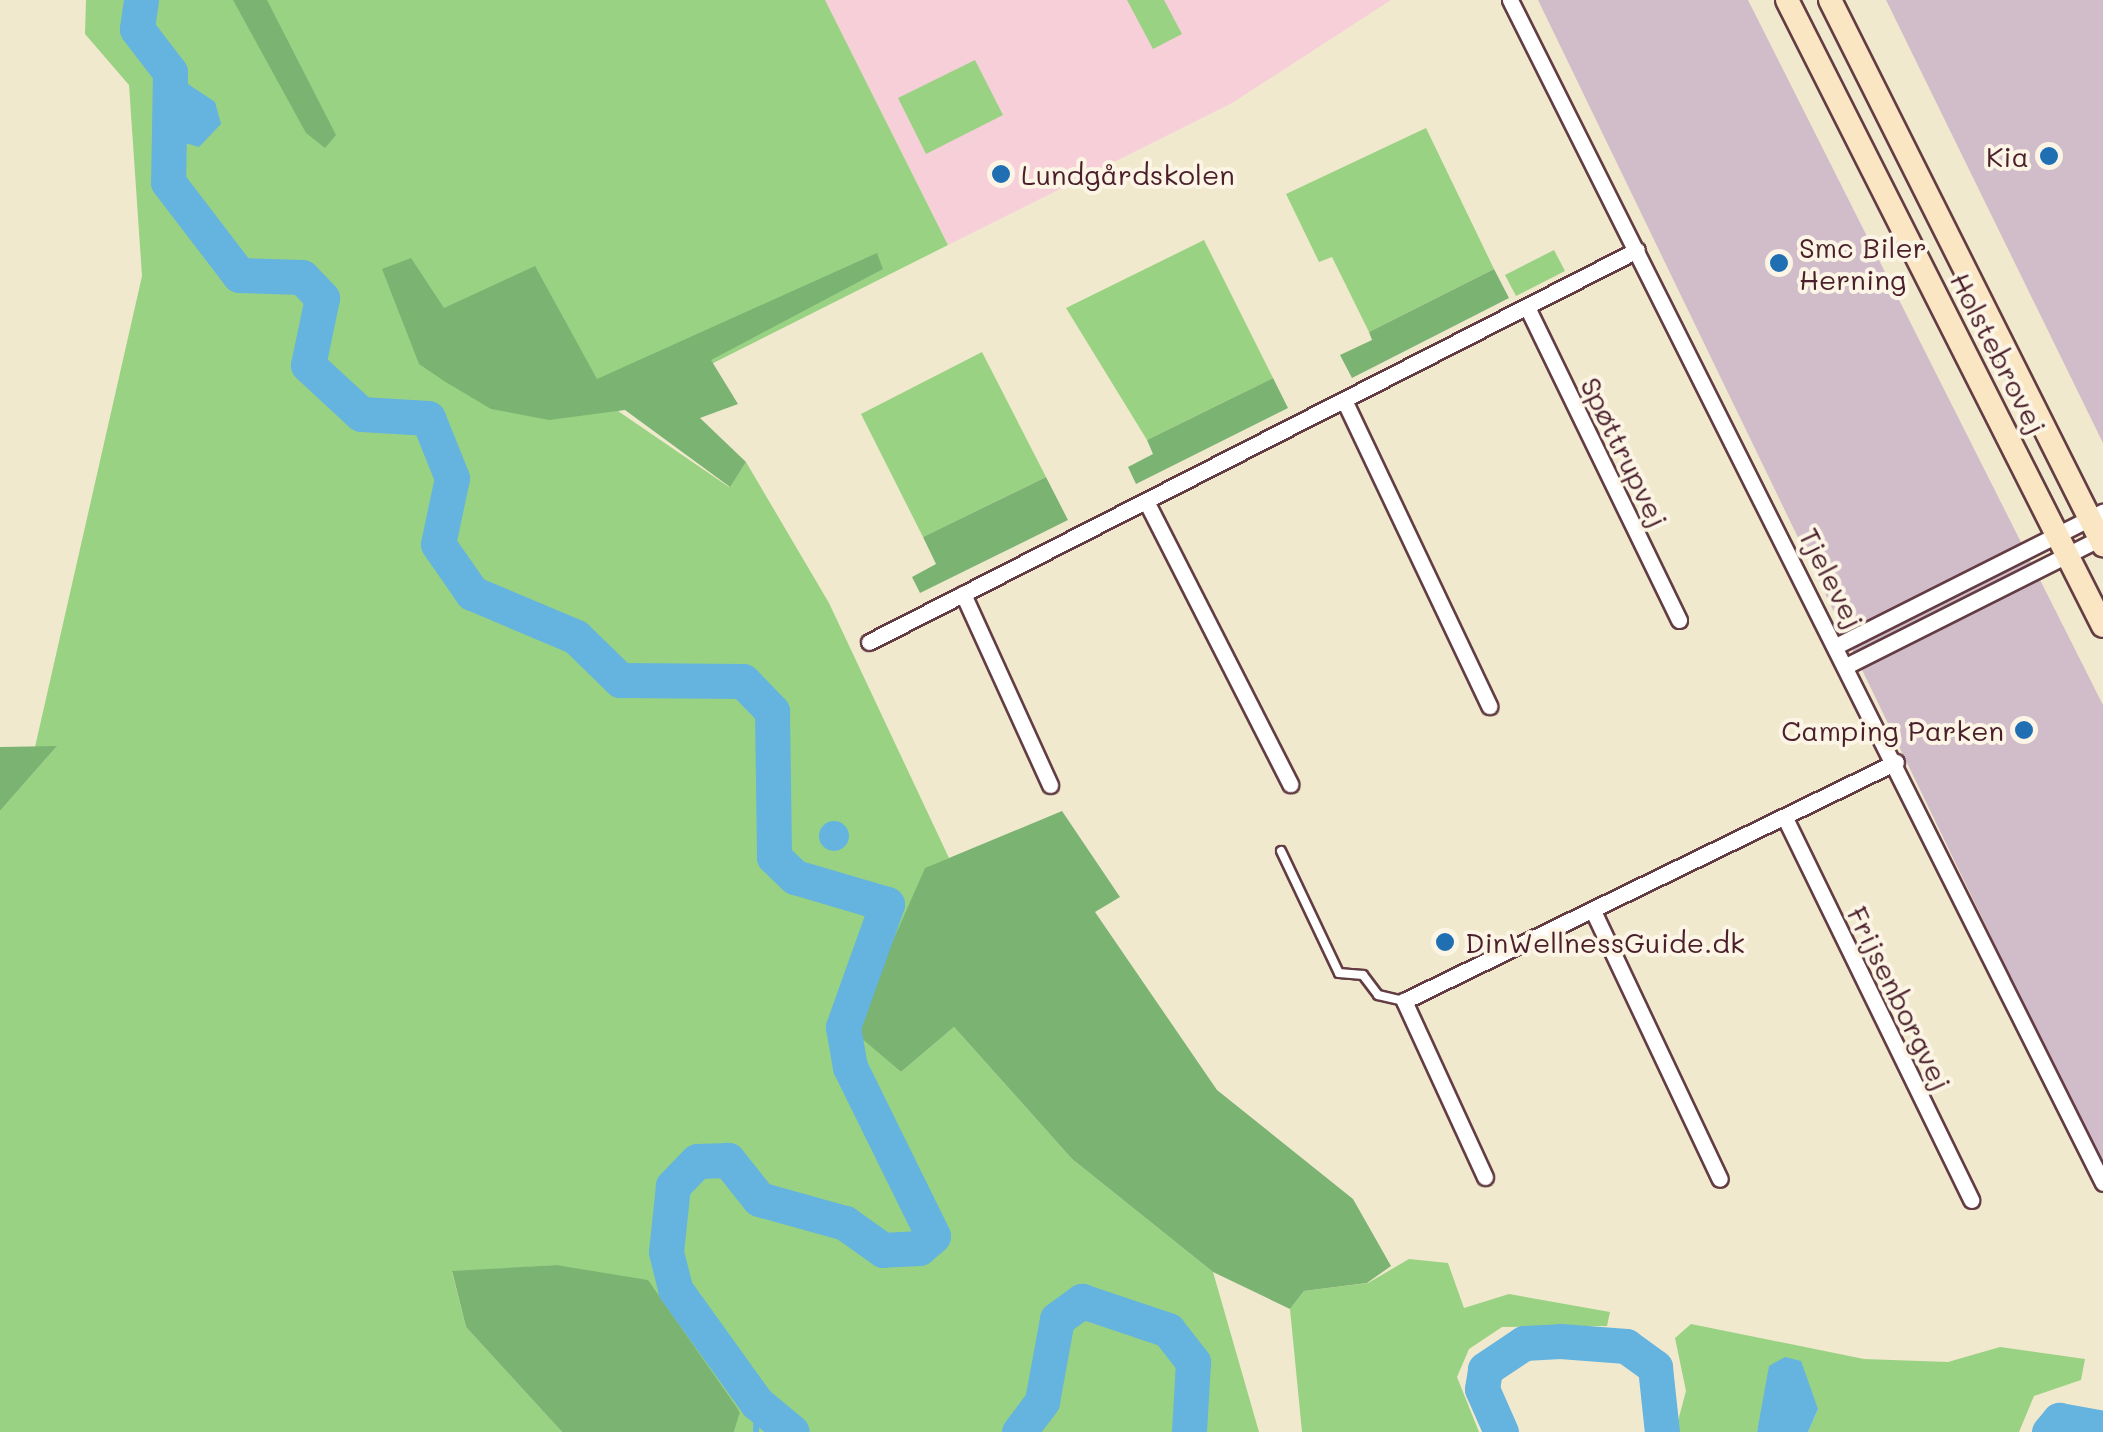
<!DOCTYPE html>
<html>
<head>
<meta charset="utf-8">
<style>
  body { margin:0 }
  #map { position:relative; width:2103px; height:1432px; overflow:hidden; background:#f1e9ce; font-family:Mali,sans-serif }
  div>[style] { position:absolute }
  .built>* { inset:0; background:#f6cfd8 }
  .industrial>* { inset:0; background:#d1bdca }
  .green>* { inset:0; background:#9ad284 }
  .forest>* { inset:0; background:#7bb472 }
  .water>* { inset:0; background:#65b3df }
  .round { border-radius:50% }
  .stream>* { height:6px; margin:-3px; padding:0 3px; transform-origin:3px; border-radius:3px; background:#65b3df }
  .river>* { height:35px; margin:-17.5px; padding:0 17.5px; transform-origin:17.5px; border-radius:17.5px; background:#65b3df }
  .roads { filter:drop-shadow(2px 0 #633d43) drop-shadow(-2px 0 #633d43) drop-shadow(0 2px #633d43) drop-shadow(0 -2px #633d43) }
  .lane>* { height:8px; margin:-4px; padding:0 4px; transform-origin:4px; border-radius:4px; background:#fff }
  .street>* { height:15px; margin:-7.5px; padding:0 7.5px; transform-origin:7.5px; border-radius:7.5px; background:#fff }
  .secondary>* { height:22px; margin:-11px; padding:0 11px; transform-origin:11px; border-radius:11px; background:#fbe6c4 }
  .dots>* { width:28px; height:28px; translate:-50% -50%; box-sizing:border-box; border:5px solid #fcf5e5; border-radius:50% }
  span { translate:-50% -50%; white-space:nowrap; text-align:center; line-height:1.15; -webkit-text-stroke:8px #fcf5e5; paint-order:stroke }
  .poi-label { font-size:28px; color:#4a1f2b }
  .right { translate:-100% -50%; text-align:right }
  .left { translate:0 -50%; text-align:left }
  .street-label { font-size:28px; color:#4a1f2b }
</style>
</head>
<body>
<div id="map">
  <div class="built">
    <i style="clip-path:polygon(825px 0,1391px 0,1232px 103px,948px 245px)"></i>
  </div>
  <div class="industrial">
    <i style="clip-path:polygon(1538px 0,1748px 0,2103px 705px,2103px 1168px)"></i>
    <i style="clip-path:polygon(1886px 0,2103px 0,2103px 443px)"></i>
  </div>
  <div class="green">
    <i style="clip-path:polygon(86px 0,825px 0,948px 245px,618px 411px,729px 487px,746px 462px,829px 603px,949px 858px,925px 869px,854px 1031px,901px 1072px,954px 1027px,1072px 1159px,1213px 1272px,1259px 1432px,734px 1432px,740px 1411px,556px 1265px,452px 1272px,466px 1327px,562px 1432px,0 1432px,0 811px,56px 747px,35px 747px,142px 276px,129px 85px,85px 34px)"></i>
    <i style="clip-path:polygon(1127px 0,1164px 0,1182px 34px,1153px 49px)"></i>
    <i style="clip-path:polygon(975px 60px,1003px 115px,926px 154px,898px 98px)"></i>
    <i style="clip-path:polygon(1426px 128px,1494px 269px,1369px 332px,1332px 257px,1319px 262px,1286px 194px)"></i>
    <i style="clip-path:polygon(1204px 240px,1273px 378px,1147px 440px,1066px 308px)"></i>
    <i style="clip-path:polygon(1554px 250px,1565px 271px,1516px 296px,1505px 275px)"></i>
    <i style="clip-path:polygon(982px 352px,1046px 477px,923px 537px,861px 414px)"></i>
    <i style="clip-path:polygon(1409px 1259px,1448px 1263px,1464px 1308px,1509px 1294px,1610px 1312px,1607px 1326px,1502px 1327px,1469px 1349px,1457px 1377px,1479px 1432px,1302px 1432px,1290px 1309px,1304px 1291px,1368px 1283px)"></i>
    <i style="clip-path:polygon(1691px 1324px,1864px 1359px,1948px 1362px,2000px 1347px,2085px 1359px,2081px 1380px,2034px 1396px,2019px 1432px,1808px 1432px,1818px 1409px,1761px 1414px,1757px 1432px,1675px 1432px,1686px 1391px,1675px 1338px)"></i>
  </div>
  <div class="forest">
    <i style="clip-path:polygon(233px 0,267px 0,336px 135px,325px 148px,306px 133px)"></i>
    <i style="clip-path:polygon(877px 253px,883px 269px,711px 360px,738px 404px,700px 418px,746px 462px,730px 487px,625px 410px,549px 420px,491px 409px,444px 381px,419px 364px,382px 269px,411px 258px,444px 308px,535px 266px,597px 379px)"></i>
    <i style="clip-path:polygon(1494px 269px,1509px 298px,1352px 378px,1340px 355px,1372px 340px,1369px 332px)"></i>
    <i style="clip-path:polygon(1273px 378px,1288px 408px,1136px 484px,1128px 467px,1153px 454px,1147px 440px)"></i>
    <i style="clip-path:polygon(1046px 477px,1068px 520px,920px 593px,912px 577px,936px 564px,923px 537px)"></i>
    <i style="clip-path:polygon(57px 746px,0 811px,0 747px)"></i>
    <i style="clip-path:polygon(1062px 811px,1120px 897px,1095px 912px,1217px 1090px,1353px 1199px,1391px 1266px,1367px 1283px,1304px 1291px,1290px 1309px,1213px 1272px,1072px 1159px,954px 1027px,901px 1072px,853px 1031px,925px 868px)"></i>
    <i style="clip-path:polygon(556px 1265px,648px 1280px,740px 1412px,734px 1432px,562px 1432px,466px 1327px,452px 1271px)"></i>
  </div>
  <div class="water">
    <i style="clip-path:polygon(170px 72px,215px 102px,221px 124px,199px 147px,168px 138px)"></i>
    <i class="round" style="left:819px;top:821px;width:30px;height:30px"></i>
    <i style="clip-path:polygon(1785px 1357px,1801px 1361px,1818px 1409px,1808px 1432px,1757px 1432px,1769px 1366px)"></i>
  </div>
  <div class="stream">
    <i style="left:756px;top:1432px;width:29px;rotate:-88deg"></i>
  </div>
  <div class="river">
    <i style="left:141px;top:0;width:29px;rotate:98deg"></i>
    <i style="left:137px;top:29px;width:54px;rotate:52.5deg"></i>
    <i style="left:170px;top:72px;width:110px;rotate:91deg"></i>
    <i style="left:168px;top:182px;width:117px;rotate:52.6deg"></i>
    <i style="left:239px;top:275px;width:63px;rotate:1.8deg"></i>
    <i style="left:302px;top:277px;width:29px;rotate:46deg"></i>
    <i style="left:322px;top:298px;width:68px;rotate:101.8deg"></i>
    <i style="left:308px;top:365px;width:72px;rotate:42.8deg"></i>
    <i style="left:361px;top:414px;width:67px;rotate:3.4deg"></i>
    <i style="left:428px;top:418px;width:65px;rotate:68.2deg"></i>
    <i style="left:452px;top:478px;width:67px;rotate:102deg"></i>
    <i style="left:438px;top:544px;width:60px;rotate:55.2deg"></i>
    <i style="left:472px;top:593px;width:113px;rotate:22.9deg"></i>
    <i style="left:576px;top:637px;width:62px;rotate:44.3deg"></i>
    <i style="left:620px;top:680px;width:123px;rotate:0.5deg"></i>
    <i style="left:743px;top:681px;width:42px;rotate:46deg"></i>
    <i style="left:772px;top:711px;width:146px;rotate:89.2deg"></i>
    <i style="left:774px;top:857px;width:29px;rotate:44deg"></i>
    <i style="left:795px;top:877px;width:96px;rotate:16.4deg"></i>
    <i style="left:887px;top:904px;width:131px;rotate:109.7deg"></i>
    <i style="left:843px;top:1027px;width:41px;rotate:80.1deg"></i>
    <i style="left:850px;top:1067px;width:188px;rotate:63.8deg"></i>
    <i style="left:933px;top:1236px;width:18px;rotate:139deg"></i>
    <i style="left:919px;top:1248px;width:36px;rotate:177deg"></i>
    <i style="left:883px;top:1250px;width:47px;rotate:-144.6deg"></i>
    <i style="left:845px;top:1223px;width:89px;rotate:-164.4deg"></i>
    <i style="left:759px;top:1199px;width:50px;rotate:-128.5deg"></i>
    <i style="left:728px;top:1160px;width:31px;rotate:178deg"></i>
    <i style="left:697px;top:1161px;width:35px;rotate:134deg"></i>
    <i style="left:673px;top:1186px;width:66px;rotate:96.1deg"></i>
    <i style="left:666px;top:1252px;width:38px;rotate:76deg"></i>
    <i style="left:675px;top:1289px;width:140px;rotate:54.3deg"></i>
    <i style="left:757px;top:1403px;width:45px;rotate:39.6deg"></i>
    <i style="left:1019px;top:1432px;width:39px;rotate:-53deg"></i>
    <i style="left:1042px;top:1401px;width:83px;rotate:-79.6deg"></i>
    <i style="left:1057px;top:1319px;width:31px;rotate:-36deg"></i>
    <i style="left:1082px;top:1301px;width:91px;rotate:18.6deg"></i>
    <i style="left:1168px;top:1330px;width:41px;rotate:52deg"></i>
    <i style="left:1193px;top:1362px;width:70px;rotate:93.3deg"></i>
    <i style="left:1501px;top:1432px;width:47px;rotate:-113.8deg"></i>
    <i style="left:1482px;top:1389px;width:20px;rotate:-81deg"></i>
    <i style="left:1485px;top:1369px;width:47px;rotate:-33.7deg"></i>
    <i style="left:1524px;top:1343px;width:36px;rotate:-3deg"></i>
    <i style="left:1560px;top:1341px;width:66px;rotate:4.3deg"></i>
    <i style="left:1626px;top:1346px;width:36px;rotate:36deg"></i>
    <i style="left:1655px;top:1367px;width:65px;rotate:83.9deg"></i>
    <i style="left:2049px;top:1432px;width:16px;rotate:-50deg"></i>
    <i style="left:2059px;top:1420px;width:45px;rotate:10.3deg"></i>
  </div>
  <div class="roads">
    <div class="lane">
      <i style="left:1281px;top:851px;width:135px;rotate:64.6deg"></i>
      <i style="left:1339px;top:973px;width:24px;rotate:5deg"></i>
      <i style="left:1363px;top:975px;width:25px;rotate:53deg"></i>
      <i style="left:1378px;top:995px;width:27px;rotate:13deg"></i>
    </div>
    <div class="street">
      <i style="left:1510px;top:0;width:1323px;rotate:63.38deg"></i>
      <i style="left:1527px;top:307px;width:348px;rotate:64.1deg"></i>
      <i style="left:1344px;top:400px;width:339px;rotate:64.6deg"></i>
      <i style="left:1146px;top:501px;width:318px;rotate:63deg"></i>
      <i style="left:963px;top:594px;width:210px;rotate:65.5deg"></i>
      <i style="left:869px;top:642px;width:862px;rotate:-27.04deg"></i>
      <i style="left:1838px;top:645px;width:297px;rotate:-26.7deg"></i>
      <i style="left:1848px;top:665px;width:285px;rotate:-26.7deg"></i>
      <i style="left:1785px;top:818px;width:425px;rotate:64deg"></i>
      <i style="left:1594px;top:913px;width:294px;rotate:64.7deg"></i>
      <i style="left:1485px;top:1177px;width:194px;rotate:-114.7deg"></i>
      <i style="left:1404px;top:1001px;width:547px;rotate:-25.91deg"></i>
    </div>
    <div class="secondary">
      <i style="left:1787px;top:0;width:701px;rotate:63.22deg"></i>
      <i style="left:1830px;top:0;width:610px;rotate:63.39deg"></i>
    </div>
  </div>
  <div class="dots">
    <i style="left:2049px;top:156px;background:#1f6fb2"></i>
    <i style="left:1001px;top:174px;background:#1f6fb2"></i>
    <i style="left:1779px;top:263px;background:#1f6fb2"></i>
    <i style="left:2024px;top:730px;background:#1f6fb2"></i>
    <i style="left:1445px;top:942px;background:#1f6fb2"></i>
  </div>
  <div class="poi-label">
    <span class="right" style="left:2029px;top:156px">Kia</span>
    <span class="left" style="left:1021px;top:174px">Lundgårdskolen</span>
    <span class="left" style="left:1799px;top:263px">Smc Biler<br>Herning</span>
    <span class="right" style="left:2004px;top:730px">Camping Parken</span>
    <span class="left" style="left:1465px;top:942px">DinWellnessGuide.dk</span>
  </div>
  <div class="street-label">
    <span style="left:1999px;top:353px;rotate:63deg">Holstebrovej</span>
    <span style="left:1625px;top:452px;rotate:64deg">Spøttrupvej</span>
    <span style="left:1832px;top:578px;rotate:63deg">Tjelevej</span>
    <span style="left:1900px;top:998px;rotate:64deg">Frijsenborgvej</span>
  </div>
</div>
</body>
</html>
